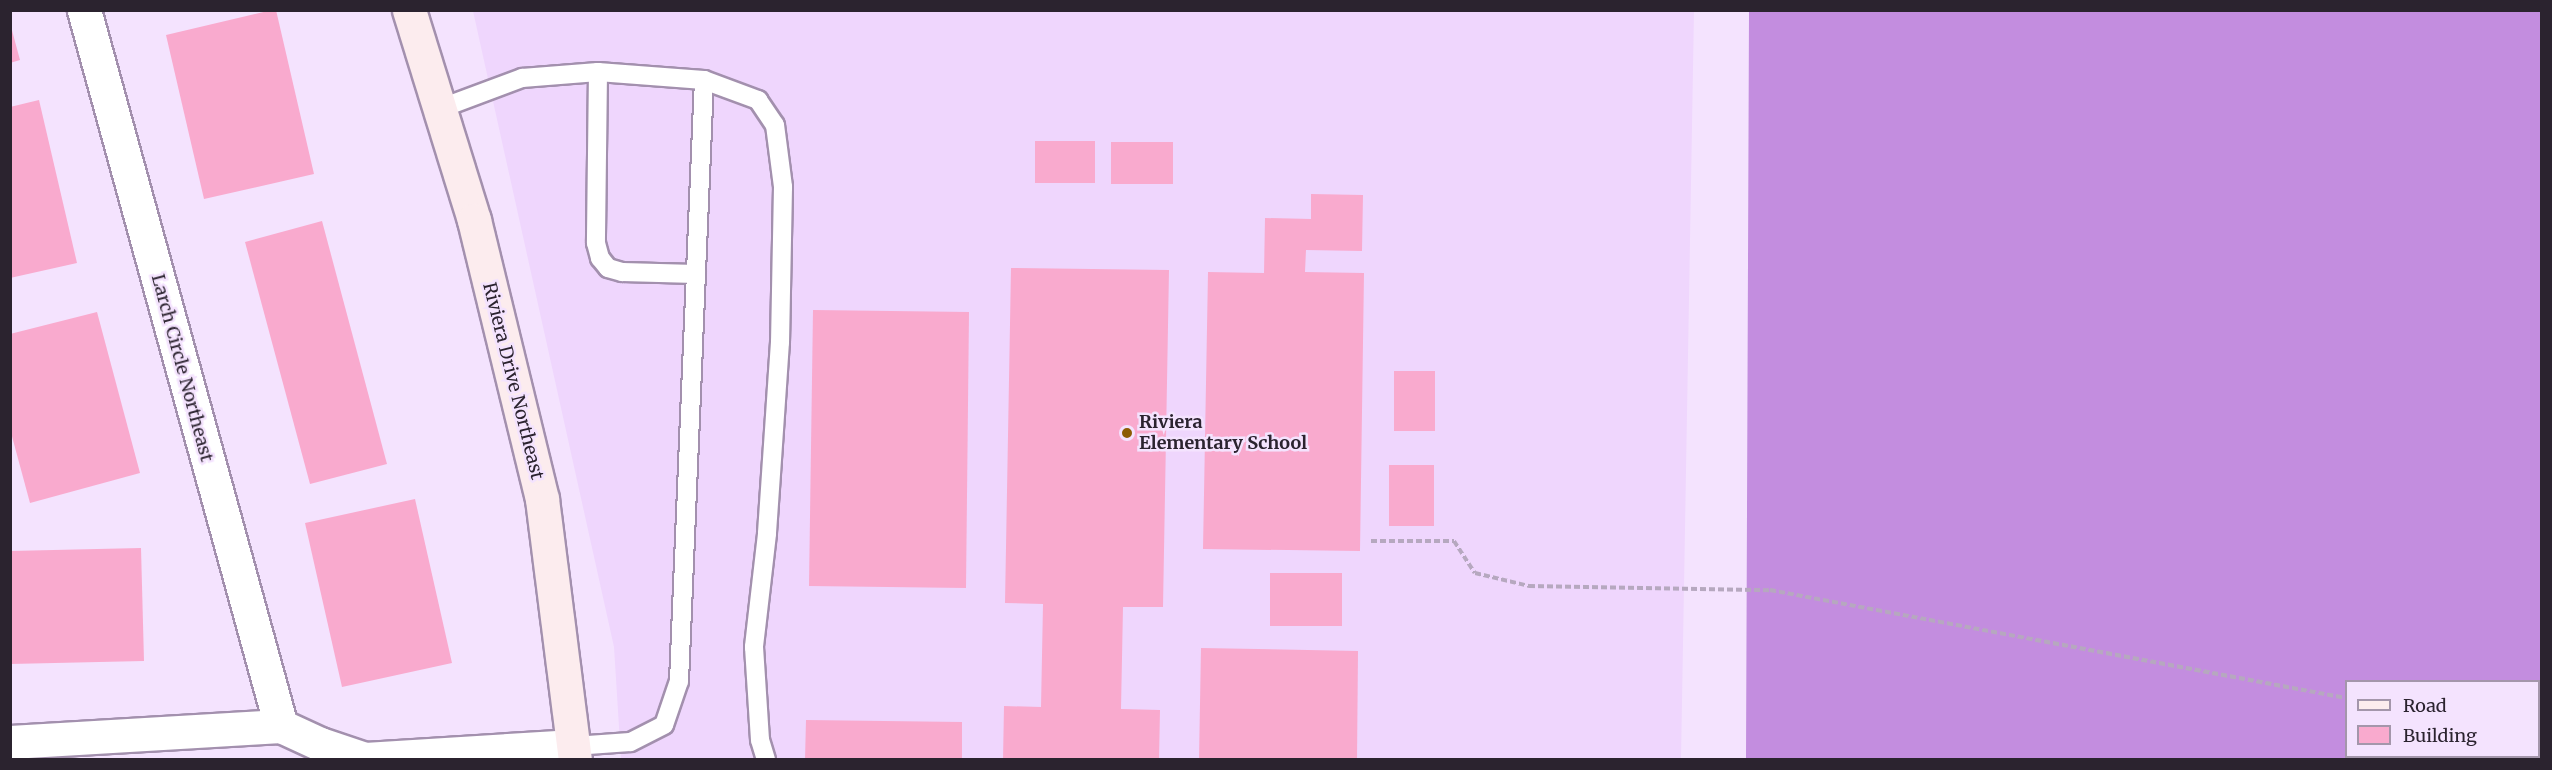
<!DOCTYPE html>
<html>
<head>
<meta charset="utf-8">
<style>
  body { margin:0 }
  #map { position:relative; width:2552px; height:770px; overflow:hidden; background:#f4e3fe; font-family:Merriweather,serif }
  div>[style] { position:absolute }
  .built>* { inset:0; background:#efd6fd }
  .forest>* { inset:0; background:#c38ddf }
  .building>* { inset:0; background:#f9aace }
  .path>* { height:4px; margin-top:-2px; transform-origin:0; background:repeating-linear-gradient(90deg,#b6a8bf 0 6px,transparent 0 9px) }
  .roads { filter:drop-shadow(2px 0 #a390ae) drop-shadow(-2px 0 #a390ae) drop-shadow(0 2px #a390ae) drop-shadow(0 -2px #a390ae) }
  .lane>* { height:18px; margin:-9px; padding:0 9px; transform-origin:9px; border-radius:9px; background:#fff }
  .street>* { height:33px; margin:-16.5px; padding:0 16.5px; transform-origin:16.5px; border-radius:16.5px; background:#fff }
  .secondary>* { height:33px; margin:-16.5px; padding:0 16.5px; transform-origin:16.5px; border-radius:16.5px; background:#fcecee }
  .dots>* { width:16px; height:16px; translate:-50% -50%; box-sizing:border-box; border:3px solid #f4e3fe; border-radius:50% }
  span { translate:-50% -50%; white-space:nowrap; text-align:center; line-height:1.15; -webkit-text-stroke:5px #f4e3fe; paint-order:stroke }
  .street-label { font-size:18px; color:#2b232f }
  .poi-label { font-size:18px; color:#2b232f; font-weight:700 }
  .left { translate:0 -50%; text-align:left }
  .frame { position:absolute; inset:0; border:12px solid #2b232f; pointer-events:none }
  .legend { position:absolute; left:2345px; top:680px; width:195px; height:78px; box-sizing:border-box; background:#f4e3fe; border:2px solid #a496ab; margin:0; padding:8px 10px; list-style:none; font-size:18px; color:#2b232f }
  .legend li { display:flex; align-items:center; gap:12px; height:30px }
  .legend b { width:30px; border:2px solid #a496ab }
</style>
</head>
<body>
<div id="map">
  <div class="built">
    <i style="clip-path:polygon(473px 11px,1694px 11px,1681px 759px,621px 759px,614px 647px)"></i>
  </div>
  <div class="forest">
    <i style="clip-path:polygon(1749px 11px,2541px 11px,2541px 719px,2539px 724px,2538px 682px,2346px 682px,2346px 756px,2517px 757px,2515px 759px,1746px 759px)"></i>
  </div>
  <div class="building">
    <i style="clip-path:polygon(272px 10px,276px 10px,314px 174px,204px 199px,166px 35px)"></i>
    <i style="clip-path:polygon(10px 23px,20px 60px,10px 63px)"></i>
    <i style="clip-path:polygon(39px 100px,77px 263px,10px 278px,10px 107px)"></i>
    <i style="clip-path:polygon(1035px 141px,1095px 141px,1095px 183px,1035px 183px)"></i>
    <i style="clip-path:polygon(1111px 142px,1173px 142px,1173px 184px,1111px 184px)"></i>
    <i style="clip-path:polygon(1311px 194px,1363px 195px,1362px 251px,1306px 250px,1305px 272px,1364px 273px,1360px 551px,1203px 549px,1208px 272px,1264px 273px,1265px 218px,1311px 219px)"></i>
    <i style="clip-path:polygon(322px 221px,387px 464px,310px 484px,245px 242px)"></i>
    <i style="clip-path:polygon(1011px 268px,1169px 270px,1163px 607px,1123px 607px,1121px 709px,1160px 710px,1159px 760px,1003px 760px,1004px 706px,1041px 707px,1043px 604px,1005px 603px)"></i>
    <i style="clip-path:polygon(813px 310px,969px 312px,966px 588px,809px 586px)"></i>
    <i style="clip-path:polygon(97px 312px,140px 473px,30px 503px,10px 429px,10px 334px)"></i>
    <i style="clip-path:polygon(1394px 371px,1435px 371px,1435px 431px,1394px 431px)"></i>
    <i style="clip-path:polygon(1389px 465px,1434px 465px,1434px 526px,1389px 526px)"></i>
    <i style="clip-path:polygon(415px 499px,452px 663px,342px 687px,305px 523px)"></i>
    <i style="clip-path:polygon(141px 548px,144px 661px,10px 664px,10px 551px)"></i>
    <i style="clip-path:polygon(1270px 573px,1342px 573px,1342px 626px,1270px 626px)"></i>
    <i style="clip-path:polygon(1201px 648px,1358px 651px,1357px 760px,1199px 760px)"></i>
    <i style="clip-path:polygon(806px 720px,962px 722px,962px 760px,805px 760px)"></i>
  </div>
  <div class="path">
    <i style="left:1371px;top:541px;width:83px"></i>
    <i style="left:1454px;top:541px;width:38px;rotate:57deg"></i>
    <i style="left:1475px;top:573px;width:56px;rotate:13.5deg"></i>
    <i style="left:1529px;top:586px;width:241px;rotate:1deg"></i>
    <i style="left:1770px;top:590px;width:586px;rotate:10.62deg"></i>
    <i style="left:2538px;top:729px;width:4px;rotate:-14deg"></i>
  </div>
  <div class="roads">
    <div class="lane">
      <i style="left:598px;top:72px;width:171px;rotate:90.7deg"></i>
      <i style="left:596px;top:243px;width:16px;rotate:75deg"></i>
      <i style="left:600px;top:258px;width:13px;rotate:51deg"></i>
      <i style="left:608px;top:268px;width:15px;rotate:16deg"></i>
      <i style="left:622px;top:272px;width:74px;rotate:1.5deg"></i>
      <i style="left:704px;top:80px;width:58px;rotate:20.3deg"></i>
      <i style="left:758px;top:100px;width:30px;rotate:56deg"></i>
      <i style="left:775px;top:125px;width:63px;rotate:82.6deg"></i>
      <i style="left:783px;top:187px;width:155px;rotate:91.1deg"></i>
      <i style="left:780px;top:342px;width:192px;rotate:93.9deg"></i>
      <i style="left:767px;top:534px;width:114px;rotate:96.6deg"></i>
      <i style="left:754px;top:647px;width:93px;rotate:86.3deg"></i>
      <i style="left:760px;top:740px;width:21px;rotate:73deg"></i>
      <i style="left:439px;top:109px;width:89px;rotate:-20.5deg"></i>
      <i style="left:522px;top:78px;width:76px;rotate:-4.5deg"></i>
      <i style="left:598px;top:72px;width:106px;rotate:4.3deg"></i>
      <i style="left:704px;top:80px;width:602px;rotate:92.38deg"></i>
      <i style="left:679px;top:681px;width:46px;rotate:108.8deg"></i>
      <i style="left:664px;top:725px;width:38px;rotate:153deg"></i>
      <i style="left:630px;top:742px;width:56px;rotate:175.9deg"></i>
    </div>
    <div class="street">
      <i style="left:84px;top:10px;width:743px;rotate:74.62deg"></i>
      <i style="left:10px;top:742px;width:271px;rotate:-3.4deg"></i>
      <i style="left:281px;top:726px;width:43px;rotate:24.8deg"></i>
      <i style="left:320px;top:744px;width:47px;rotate:18.4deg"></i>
      <i style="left:365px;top:759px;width:209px;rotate:-3.6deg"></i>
    </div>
    <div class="secondary">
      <i style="left:409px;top:10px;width:220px;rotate:72.8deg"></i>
      <i style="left:474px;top:220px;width:287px;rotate:76.3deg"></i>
      <i style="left:542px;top:499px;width:263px;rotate:82.8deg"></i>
    </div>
  </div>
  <div class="dots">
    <i style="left:1127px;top:433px;background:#8c5c03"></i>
  </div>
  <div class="street-label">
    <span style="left:182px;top:368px;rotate:75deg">Larch Circle Northeast</span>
    <span style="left:513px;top:381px;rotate:76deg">Riviera Drive Northeast</span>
  </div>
  <div class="poi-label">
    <span class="left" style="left:1139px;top:433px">Riviera<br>Elementary School</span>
  </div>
  <div class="frame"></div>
  <ul class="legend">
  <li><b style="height:8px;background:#fcecee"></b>Road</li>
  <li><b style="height:16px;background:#f9aace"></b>Building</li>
  </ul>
</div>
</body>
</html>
